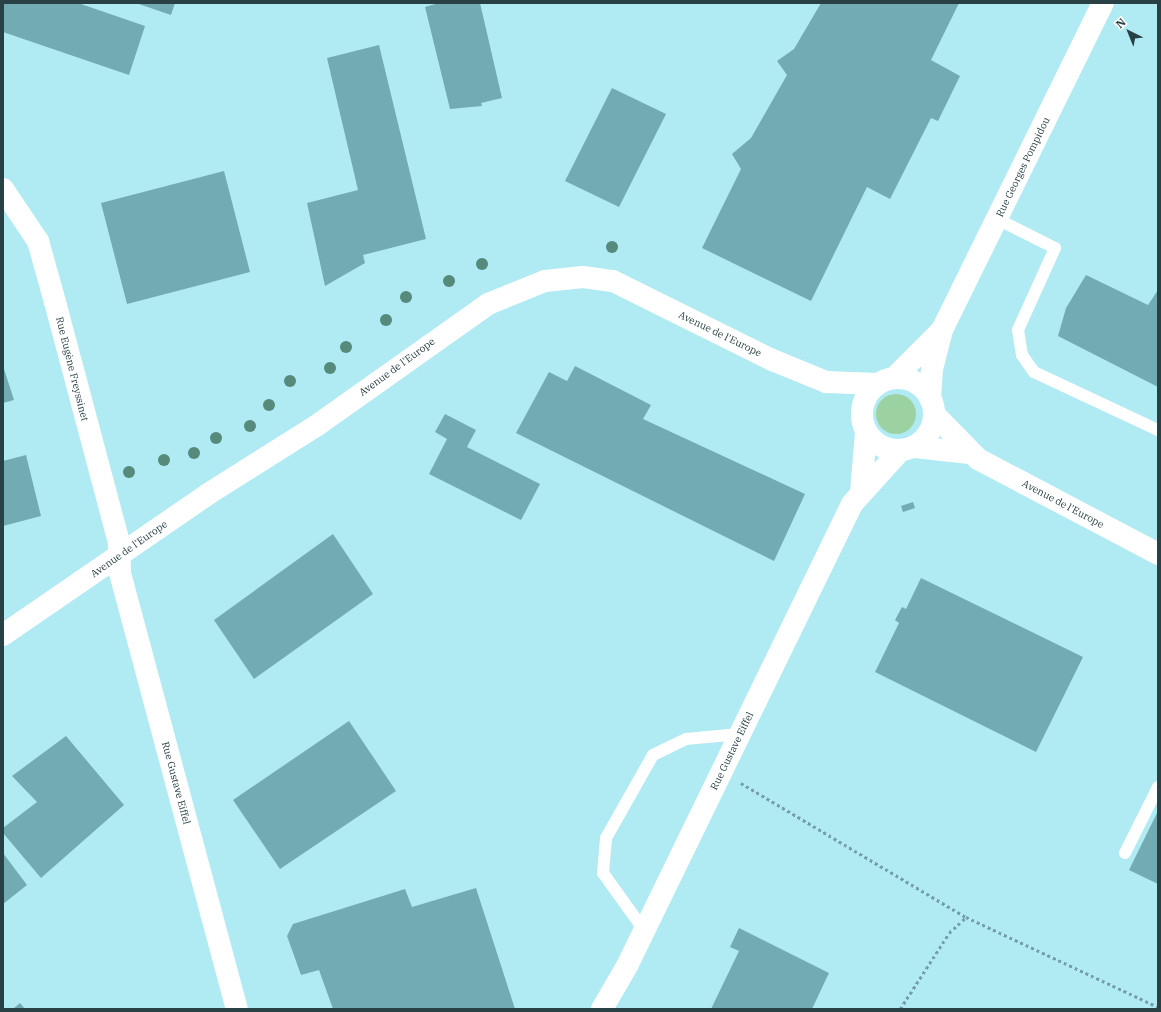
<!DOCTYPE html>
<html>
<head>
<meta charset="utf-8">
<style>
  body { margin:0 }
  #map { position:relative; width:1161px; height:1012px; overflow:hidden; background:#b0eaf3; font-family:"IBM Plex Serif",serif }
  div>[style] { position:absolute }
  .green>* { inset:0; background:#9cd2a2 }
  .round { border-radius:50% }
  .building>* { inset:0; background:#72abb3 }
  .path>* { height:2.5px; margin-top:-1.25px; transform-origin:0; background:repeating-linear-gradient(90deg,#759fa6 0 3px,transparent 0 6px) }
  .service>* { height:12px; margin:-6px; padding:0 6px; transform-origin:6px; border-radius:6px; background:#fff }
  .minor>* { height:22px; margin:-11px; padding:0 11px; transform-origin:11px; border-radius:11px; background:#fff }
  .tertiary>* { height:22px; margin:-11px; padding:0 11px; transform-origin:11px; border-radius:11px; background:#fff }
  .tertiary>.ring { margin:-11px; padding:0; box-sizing:content-box; background:none; border:22px solid #fff; border-radius:50% }
  .trees>* { width:12px; height:12px; margin:-6px; border-radius:50%; background:#568a7b }
  span { translate:-50% -50%; white-space:nowrap; text-align:center; line-height:1.15; -webkit-text-stroke:3px #fff; paint-order:stroke }
  .street-label { font-size:10px; color:#294044 }
  .frame { position:absolute; inset:0; border:4px solid #294044; pointer-events:none }
  .north { position:absolute; left:1109px; top:12px; width:40px; height:40px; -webkit-text-stroke:3px #fff; paint-order:stroke; rotate:317deg; font-size:11px; font-weight:700; line-height:16px; text-align:center; color:#294044 }
  .north::after { content:''; display:block; margin:auto; width:14px; height:18px; background:#294044; clip-path:polygon(50% 0,100% 100%,50% 72%,0 100%) }
</style>
</head>
<body>
<div id="map">
  <div class="green">
    <i class="round" style="left:876px;top:394px;width:40px;height:40px"></i>
  </div>
  <div class="building">
    <i style="clip-path:polygon(3px 3px,78px 3px,145px 26px,129px 75px,3px 32px)"></i>
    <i style="clip-path:polygon(136px 3px,175px 3px,171px 15px)"></i>
    <i style="clip-path:polygon(439px 3px,480px 3px,502px 98px,481px 103px,482px 106px,450px 109px,425px 7px)"></i>
    <i style="clip-path:polygon(821px 3px,959px 3px,931px 60px,960px 76px,938px 121px,931px 118px,890px 199px,867px 187px,811px 301px,702px 248px,741px 169px,732px 154px,751px 138px,787px 75px,777px 61px,794px 49px)"></i>
    <i style="clip-path:polygon(379px 45px,426px 239px,363px 255px,365px 263px,325px 286px,307px 203px,358px 190px,327px 58px)"></i>
    <i style="clip-path:polygon(612px 88px,666px 114px,619px 207px,565px 181px)"></i>
    <i style="clip-path:polygon(224px 171px,250px 272px,127px 304px,101px 203px)"></i>
    <i style="clip-path:polygon(1086px 275px,1148px 305px,1158px 290px,1158px 387px,1058px 336px,1066px 308px)"></i>
    <i style="clip-path:polygon(3px 366px,14px 400px,3px 403px)"></i>
    <i style="clip-path:polygon(575px 366px,651px 405px,643px 419px,805px 494px,774px 561px,516px 433px,549px 372px,567px 381px)"></i>
    <i style="clip-path:polygon(445px 414px,476px 430px,467px 447px,540px 484px,521px 520px,429px 474px,447px 439px,435px 432px)"></i>
    <i style="clip-path:polygon(26px 455px,41px 516px,3px 526px,3px 461px)"></i>
    <i style="clip-path:polygon(913px 502px,915px 508px,903px 512px,901px 506px)"></i>
    <i style="clip-path:polygon(333px 534px,373px 594px,254px 679px,214px 620px)"></i>
    <i style="clip-path:polygon(921px 578px,1083px 657px,1036px 752px,875px 672px,899px 623px,895px 620px,902px 607px,906px 609px)"></i>
    <i style="clip-path:polygon(349px 721px,396px 791px,280px 869px,233px 800px)"></i>
    <i style="clip-path:polygon(66px 736px,124px 805px,41px 878px,3px 833px,3px 828px,37px 802px,12px 776px)"></i>
    <i style="clip-path:polygon(1158px 811px,1158px 884px,1129px 870px)"></i>
    <i style="clip-path:polygon(3px 853px,27px 885px,3px 904px)"></i>
    <i style="clip-path:polygon(476px 888px,515px 1009px,333px 1009px,319px 970px,301px 975px,287px 936px,293px 924px,405px 889px,412px 907px)"></i>
    <i style="clip-path:polygon(739px 928px,829px 973px,812px 1009px,711px 1009px,739px 951px,730px 947px)"></i>
    <i style="clip-path:polygon(20px 1003px,25px 1009px,13px 1009px)"></i>
  </div>
  <div class="path">
    <i style="left:741px;top:783px;width:262px;rotate:30.8deg"></i>
    <i style="left:900px;top:1009px;width:90px;rotate:-57.2deg"></i>
    <i style="left:949px;top:933px;width:23px;rotate:-43deg"></i>
    <i style="left:966px;top:917px;width:212px;rotate:25.1deg"></i>
  </div>
  <div class="service">
    <i style="left:997px;top:219px;width:65px;rotate:26.6deg"></i>
    <i style="left:1055px;top:248px;width:90px;rotate:114.3deg"></i>
    <i style="left:1018px;top:330px;width:25px;rotate:81deg"></i>
    <i style="left:1022px;top:355px;width:21px;rotate:55deg"></i>
    <i style="left:1034px;top:372px;width:137px;rotate:25.1deg"></i>
    <i style="left:1125px;top:853px;width:74px;rotate:-63.4deg"></i>
    <i style="left:644px;top:930px;width:70px;rotate:-125.7deg"></i>
    <i style="left:603px;top:873px;width:35px;rotate:-85deg"></i>
    <i style="left:606px;top:838px;width:95px;rotate:-60.5deg"></i>
    <i style="left:653px;top:755px;width:37px;rotate:-26deg"></i>
    <i style="left:686px;top:739px;width:54px;rotate:-5.3deg"></i>
  </div>
  <div class="minor">
    <i style="left:3px;top:189px;width:63px;rotate:56.1deg"></i>
    <i style="left:38px;top:241px;width:63px;rotate:74.4deg"></i>
    <i style="left:55px;top:302px;width:248px;rotate:75.1deg"></i>
    <i style="left:119px;top:542px;width:31px;rotate:88deg"></i>
    <i style="left:120px;top:573px;width:451px;rotate:75deg"></i>
    <i style="left:894px;top:378px;width:66px;rotate:-45deg"></i>
    <i style="left:930px;top:398px;width:29px;rotate:-86deg"></i>
    <i style="left:932px;top:369px;width:40px;rotate:-75.6deg"></i>
    <i style="left:942px;top:330px;width:364px;rotate:-63.8deg"></i>
    <i style="left:934px;top:414px;width:63px;rotate:45.6deg"></i>
    <i style="left:978px;top:459px;width:204px;rotate:27.8deg"></i>
    <i style="left:915px;top:447px;width:55px;rotate:6.2deg"></i>
    <i style="left:861px;top:492px;width:60px;rotate:-85.2deg"></i>
    <i style="left:602px;top:1009px;width:50px;rotate:-59.8deg"></i>
    <i style="left:627px;top:966px;width:514px;rotate:-64.03deg"></i>
    <i style="left:852px;top:504px;width:72px;rotate:-47.8deg"></i>
  </div>
  <div class="tertiary">
    <i class="ring" style="left:862px;top:378px;width:50px;height:50px"></i>
    <i style="left:3px;top:635px;width:249px;rotate:-34.5deg"></i>
    <i style="left:208px;top:494px;width:128px;rotate:-32.2deg"></i>
    <i style="left:316px;top:426px;width:211px;rotate:-35.3deg"></i>
    <i style="left:488px;top:304px;width:61px;rotate:-22deg"></i>
    <i style="left:545px;top:281px;width:38px;rotate:-6deg"></i>
    <i style="left:583px;top:277px;width:30px;rotate:8deg"></i>
    <i style="left:613px;top:281px;width:175px;rotate:26.4deg"></i>
    <i style="left:770px;top:359px;width:61px;rotate:22.3deg"></i>
    <i style="left:826px;top:382px;width:51px;rotate:2.2deg"></i>
  </div>
  <div class="trees">
    <i style="left:612px;top:247px"></i>
    <i style="left:482px;top:264px"></i>
    <i style="left:449px;top:281px"></i>
    <i style="left:406px;top:297px"></i>
    <i style="left:386px;top:320px"></i>
    <i style="left:346px;top:347px"></i>
    <i style="left:330px;top:368px"></i>
    <i style="left:290px;top:381px"></i>
    <i style="left:269px;top:405px"></i>
    <i style="left:250px;top:426px"></i>
    <i style="left:216px;top:438px"></i>
    <i style="left:194px;top:453px"></i>
    <i style="left:164px;top:460px"></i>
    <i style="left:129px;top:472px"></i>
  </div>
  <div class="street-label">
    <span style="left:1023px;top:167px;rotate:-64deg">Rue Georges Pompidou</span>
    <span style="left:720px;top:334px;rotate:26deg">Avenue de l'Europe</span>
    <span style="left:397px;top:367px;rotate:-36deg">Avenue de l'Europe</span>
    <span style="left:72px;top:369px;rotate:76deg">Rue Eugène Freyssinet</span>
    <span style="left:1063px;top:504px;rotate:28deg">Avenue de l'Europe</span>
    <span style="left:129px;top:549px;rotate:-35deg">Avenue de l'Europe</span>
    <span style="left:732px;top:751px;rotate:-64deg">Rue Gustave Eiffel</span>
    <span style="left:176px;top:783px;rotate:75deg">Rue Gustave Eiffel</span>
  </div>
  <div class="frame"></div>
  <div class="north">N</div>
</div>
</body>
</html>
